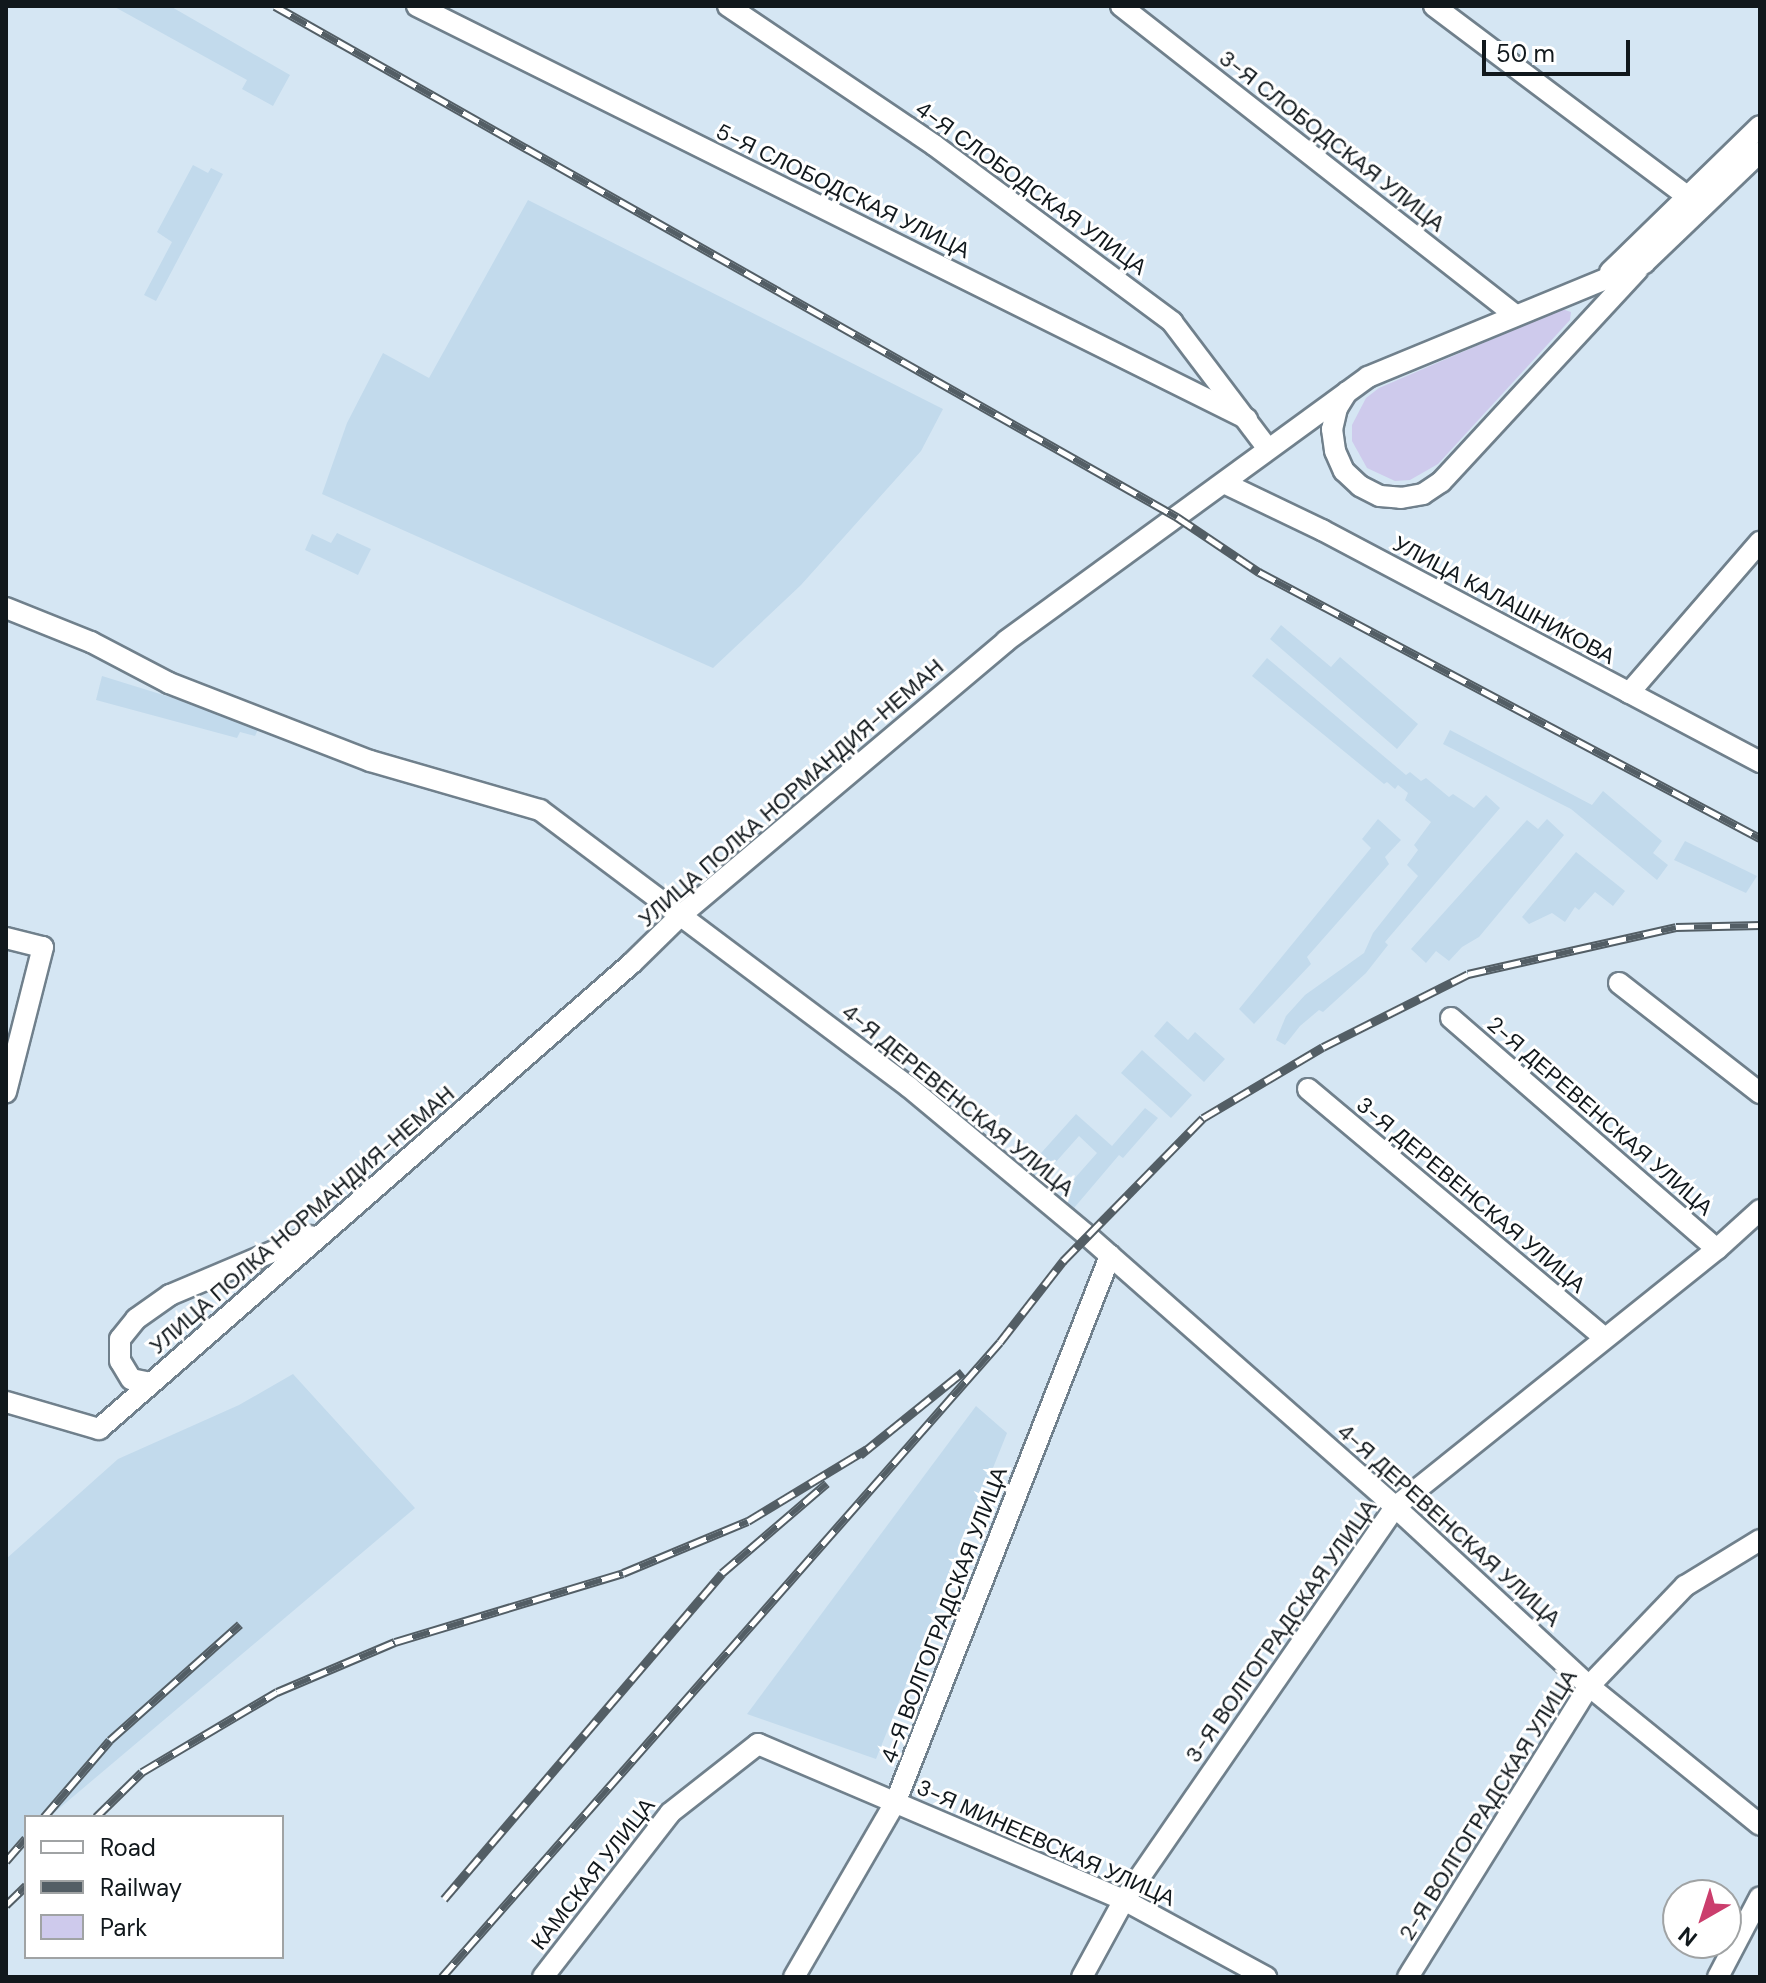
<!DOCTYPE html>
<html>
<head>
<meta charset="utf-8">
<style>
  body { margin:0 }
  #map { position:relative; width:1766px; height:1983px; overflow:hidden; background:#d5e6f3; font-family:"DM Sans",sans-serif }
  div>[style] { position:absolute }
  .built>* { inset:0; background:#c2daec }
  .green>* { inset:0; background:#cecaec }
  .roads { filter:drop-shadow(2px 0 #70808c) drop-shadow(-2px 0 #70808c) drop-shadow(0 2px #70808c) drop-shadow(0 -2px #70808c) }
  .minor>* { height:20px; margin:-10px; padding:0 10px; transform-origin:10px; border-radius:10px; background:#fff }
  .rail>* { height:9px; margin-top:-4.5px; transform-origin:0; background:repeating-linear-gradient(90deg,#fff 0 18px,#535e65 0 36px); box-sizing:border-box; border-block:2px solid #535e65 }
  span { translate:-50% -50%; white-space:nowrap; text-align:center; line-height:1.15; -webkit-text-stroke:6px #fff; paint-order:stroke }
  .street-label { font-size:22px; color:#11181c }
  .frame { position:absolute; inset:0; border:8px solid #11181c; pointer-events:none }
  .legend { position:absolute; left:24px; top:1815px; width:260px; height:144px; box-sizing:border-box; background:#fff; border:2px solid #a0a3a4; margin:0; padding:10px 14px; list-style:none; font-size:24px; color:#11181c }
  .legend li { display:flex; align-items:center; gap:16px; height:40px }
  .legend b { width:40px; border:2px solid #a0a3a4 }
  .north { position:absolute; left:1662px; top:1879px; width:80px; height:80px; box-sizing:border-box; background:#fff; border:2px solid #a0a3a4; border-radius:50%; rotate:219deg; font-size:22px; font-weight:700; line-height:32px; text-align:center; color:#11181c }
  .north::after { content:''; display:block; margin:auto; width:28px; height:36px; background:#cb3e6d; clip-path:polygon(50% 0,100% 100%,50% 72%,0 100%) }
  .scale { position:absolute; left:1482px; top:40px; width:148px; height:36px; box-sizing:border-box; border:4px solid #11181c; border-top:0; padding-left:10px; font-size:24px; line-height:28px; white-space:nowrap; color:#11181c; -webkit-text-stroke:6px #fff; paint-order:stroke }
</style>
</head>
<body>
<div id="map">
  <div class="built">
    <i style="clip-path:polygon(113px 6px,170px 6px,290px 75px,273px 106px,242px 89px,247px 80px)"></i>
    <i style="clip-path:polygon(193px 165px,208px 173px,211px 168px,223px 174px,156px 301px,144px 295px,172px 242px,157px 232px)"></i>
    <i style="clip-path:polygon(528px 200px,943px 409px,921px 451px,801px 585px,713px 668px,322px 494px,347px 423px,383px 353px,429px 378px)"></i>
    <i style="clip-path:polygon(337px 533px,371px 549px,358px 575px,305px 550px,312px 534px,331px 543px)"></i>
    <i style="clip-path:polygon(1281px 625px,1331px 667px,1340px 657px,1418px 724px,1397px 749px,1270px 639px)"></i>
    <i style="clip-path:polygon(1267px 658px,1406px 775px,1410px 772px,1421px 781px,1426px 778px,1449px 797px,1453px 794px,1474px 808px,1486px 795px,1500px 808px,1385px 942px,1388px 945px,1366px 973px,1323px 1012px,1319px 1010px,1300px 1026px,1285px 1045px,1276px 1040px,1286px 1016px,1305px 995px,1364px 953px,1373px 933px,1418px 876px,1407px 865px,1418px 850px,1414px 845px,1431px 822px,1405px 800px,1408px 793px,1398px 785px,1395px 789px,1387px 782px,1384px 784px,1252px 676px)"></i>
    <i style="clip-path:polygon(102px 676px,260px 725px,255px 736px,240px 732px,237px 738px,96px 700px)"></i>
    <i style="clip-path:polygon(1450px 730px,1592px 805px,1603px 791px,1662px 841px,1653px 853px,1668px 865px,1657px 880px,1571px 809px,1443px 744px)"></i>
    <i style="clip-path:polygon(1378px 819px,1401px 840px,1385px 857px,1389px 864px,1307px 957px,1311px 964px,1254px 1024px,1239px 1009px,1371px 848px,1362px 839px)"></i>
    <i style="clip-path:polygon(1547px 819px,1564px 835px,1479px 937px,1462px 947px,1449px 961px,1436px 951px,1426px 963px,1411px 949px,1527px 820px,1538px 829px)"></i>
    <i style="clip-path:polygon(1685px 841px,1757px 876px,1746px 893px,1674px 860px)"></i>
    <i style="clip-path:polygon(1576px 852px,1625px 891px,1613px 906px,1595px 892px,1579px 910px,1575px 907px,1565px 922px,1552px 913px,1529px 924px,1522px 917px)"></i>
    <i style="clip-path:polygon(1167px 1021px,1188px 1040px,1195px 1032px,1225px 1059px,1204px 1082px,1154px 1036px)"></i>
    <i style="clip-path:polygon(1142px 1050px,1192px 1095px,1171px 1118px,1121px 1073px)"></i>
    <i style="clip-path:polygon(1145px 1108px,1158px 1118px,1123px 1158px,1119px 1155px,1074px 1208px,1059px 1196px,1097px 1153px,1079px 1136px,1038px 1182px,1025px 1171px,1076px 1114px,1112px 1146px)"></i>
    <i style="clip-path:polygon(293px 1374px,415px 1508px,49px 1817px,26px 1817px,26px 1836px,6px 1853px,6px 1559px,118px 1459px,239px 1405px)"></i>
    <i style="clip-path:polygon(976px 1406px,1007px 1433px,876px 1759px,747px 1714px)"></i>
  </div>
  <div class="green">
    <i style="clip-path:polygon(1562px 309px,1571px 312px,1570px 320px,1438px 464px,1410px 480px,1395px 481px,1367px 468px,1352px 441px,1352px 425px,1366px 398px,1379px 388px)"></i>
  </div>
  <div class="roads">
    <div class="minor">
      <i style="left:417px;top:6px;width:927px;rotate:26.45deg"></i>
      <i style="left:728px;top:6px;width:249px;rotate:34deg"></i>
      <i style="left:934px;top:145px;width:297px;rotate:36.6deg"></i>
      <i style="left:1172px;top:322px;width:159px;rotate:52.9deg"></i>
      <i style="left:1121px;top:6px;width:499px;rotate:38.1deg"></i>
      <i style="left:1434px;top:6px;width:335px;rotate:36.9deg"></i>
      <i style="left:1610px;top:272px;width:209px;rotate:-44.2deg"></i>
      <i style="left:1347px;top:392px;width:19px;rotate:122deg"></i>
      <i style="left:1337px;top:408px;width:22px;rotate:103deg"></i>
      <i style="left:1332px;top:429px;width:22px;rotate:82deg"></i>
      <i style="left:1335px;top:451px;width:22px;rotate:66deg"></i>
      <i style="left:1344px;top:471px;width:22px;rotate:43deg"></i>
      <i style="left:1360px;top:486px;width:22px;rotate:27deg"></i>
      <i style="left:1380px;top:496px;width:21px;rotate:5deg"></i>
      <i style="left:1401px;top:498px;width:22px;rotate:-10deg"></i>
      <i style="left:1423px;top:494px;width:22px;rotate:-34deg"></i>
      <i style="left:1441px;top:482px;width:290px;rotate:-47.2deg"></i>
      <i style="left:1224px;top:483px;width:109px;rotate:25.6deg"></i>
      <i style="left:1322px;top:530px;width:496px;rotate:27.9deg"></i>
      <i style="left:6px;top:608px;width:92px;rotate:21.8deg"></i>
      <i style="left:91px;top:642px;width:88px;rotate:27.7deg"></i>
      <i style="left:169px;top:683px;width:216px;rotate:21.2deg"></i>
      <i style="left:370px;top:761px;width:177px;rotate:16.1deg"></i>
      <i style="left:540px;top:810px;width:461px;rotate:36.9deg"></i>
      <i style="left:909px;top:1087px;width:233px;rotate:39.8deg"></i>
      <i style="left:1088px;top:1236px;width:409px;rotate:41.4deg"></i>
      <i style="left:1395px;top:1507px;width:264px;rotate:42.7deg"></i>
      <i style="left:1589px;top:1686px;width:220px;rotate:39.1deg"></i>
      <i style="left:1629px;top:693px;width:200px;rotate:-49.1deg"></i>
      <i style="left:6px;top:938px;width:38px;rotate:14deg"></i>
      <i style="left:43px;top:947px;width:150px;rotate:104.3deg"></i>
      <i style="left:1619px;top:983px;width:179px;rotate:38deg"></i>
      <i style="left:1451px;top:1018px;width:352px;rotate:41deg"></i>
      <i style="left:1308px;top:1089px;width:386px;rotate:40deg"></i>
      <i style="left:151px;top:1383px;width:20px;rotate:-169deg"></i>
      <i style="left:131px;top:1379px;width:21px;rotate:-121deg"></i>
      <i style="left:120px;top:1361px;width:22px;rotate:-90deg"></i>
      <i style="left:120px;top:1339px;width:26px;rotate:-51deg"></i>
      <i style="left:136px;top:1319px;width:42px;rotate:-35.2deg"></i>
      <i style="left:170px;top:1295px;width:152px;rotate:-22.9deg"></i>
      <i style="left:6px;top:1402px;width:97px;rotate:16.2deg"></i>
      <i style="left:99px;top:1429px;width:708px;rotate:-41.16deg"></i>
      <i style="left:632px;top:963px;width:67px;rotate:-44.4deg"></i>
      <i style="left:680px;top:916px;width:426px;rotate:-40.1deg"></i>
      <i style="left:1006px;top:641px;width:448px;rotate:-36.1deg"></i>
      <i style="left:1368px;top:377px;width:299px;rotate:-22.4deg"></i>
      <i style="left:1644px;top:263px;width:161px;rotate:-43.7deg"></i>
      <i style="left:543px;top:1977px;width:207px;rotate:-52.2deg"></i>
      <i style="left:670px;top:1813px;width:112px;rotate:-38.1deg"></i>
      <i style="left:758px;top:1744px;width:398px;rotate:23.1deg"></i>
      <i style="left:1124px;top:1900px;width:162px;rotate:28.5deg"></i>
      <i style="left:794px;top:1977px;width:203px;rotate:-59.9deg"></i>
      <i style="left:896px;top:1801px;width:586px;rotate:-68.56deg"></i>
      <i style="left:1082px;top:1977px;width:88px;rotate:-61.4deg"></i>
      <i style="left:1124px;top:1900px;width:477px;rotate:-55.4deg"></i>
      <i style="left:1395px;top:1507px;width:413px;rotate:-38.7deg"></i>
      <i style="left:1717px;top:1249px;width:58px;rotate:-42.2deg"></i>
      <i style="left:1408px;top:1977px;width:343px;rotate:-58.1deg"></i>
      <i style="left:1589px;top:1686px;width:139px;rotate:-46.2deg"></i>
      <i style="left:1685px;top:1586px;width:88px;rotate:-31.5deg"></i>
      <i style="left:1718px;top:1977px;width:90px;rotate:-62.3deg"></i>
    </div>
  </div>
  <div class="rail">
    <i style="left:275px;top:6px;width:1037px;rotate:29.53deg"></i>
    <i style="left:1177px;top:517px;width:99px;rotate:33.9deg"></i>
    <i style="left:1259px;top:572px;width:567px;rotate:27.97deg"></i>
    <i style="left:860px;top:1455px;width:132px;rotate:-38.9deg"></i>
    <i style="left:44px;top:1817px;width:101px;rotate:-49.4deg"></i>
    <i style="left:110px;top:1740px;width:174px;rotate:-41.7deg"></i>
    <i style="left:96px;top:1817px;width:64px;rotate:-44.4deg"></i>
    <i style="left:142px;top:1772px;width:157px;rotate:-30.7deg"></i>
    <i style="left:277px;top:1692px;width:128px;rotate:-23deg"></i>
    <i style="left:395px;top:1642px;width:238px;rotate:-16.8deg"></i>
    <i style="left:623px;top:1573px;width:135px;rotate:-22.6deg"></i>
    <i style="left:748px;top:1521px;width:139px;rotate:-31.2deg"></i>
    <i style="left:6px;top:1861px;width:30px;rotate:-49deg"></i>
    <i style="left:444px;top:1899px;width:428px;rotate:-49.5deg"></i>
    <i style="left:722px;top:1573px;width:138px;rotate:-40.6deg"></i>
    <i style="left:6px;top:1905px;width:28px;rotate:-44deg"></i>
    <i style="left:442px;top:1977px;width:845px;rotate:-48.69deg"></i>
    <i style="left:1000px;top:1342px;width:103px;rotate:-52.1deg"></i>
    <i style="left:1063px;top:1261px;width:200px;rotate:-45.6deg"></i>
    <i style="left:1203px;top:1118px;width:139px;rotate:-30.6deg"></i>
    <i style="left:1323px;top:1047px;width:162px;rotate:-26.7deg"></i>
    <i style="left:1468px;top:974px;width:213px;rotate:-12.7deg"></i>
    <i style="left:1676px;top:927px;width:84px;rotate:-1.4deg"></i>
  </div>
  <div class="street-label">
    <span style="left:1332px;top:141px;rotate:38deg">3-Я СЛОБОДСКАЯ УЛИЦА</span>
    <span style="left:1031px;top:188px;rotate:36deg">4-Я СЛОБОДСКАЯ УЛИЦА</span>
    <span style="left:843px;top:191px;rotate:26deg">5-Я СЛОБОДСКАЯ УЛИЦА</span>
    <span style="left:1504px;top:600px;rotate:28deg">УЛИЦА КАЛАШНИКОВА</span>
    <span style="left:791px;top:793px;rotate:-41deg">УЛИЦА ПОЛКА НОРМАНДИЯ-НЕМАН</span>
    <span style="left:958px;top:1100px;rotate:39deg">4-Я ДЕРЕВЕНСКАЯ УЛИЦА</span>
    <span style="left:1600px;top:1116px;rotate:41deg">2-Я ДЕРЕВЕНСКАЯ УЛИЦА</span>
    <span style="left:1471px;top:1195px;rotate:40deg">3-Я ДЕРЕВЕНСКАЯ УЛИЦА</span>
    <span style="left:302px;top:1220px;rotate:-41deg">УЛИЦА ПОЛКА НОРМАНДИЯ-НЕМАН</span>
    <span style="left:1449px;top:1525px;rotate:42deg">4-Я ДЕРЕВЕНСКАЯ УЛИЦА</span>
    <span style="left:944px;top:1615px;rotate:-69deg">4-Я ВОЛГОГРАДСКАЯ УЛИЦА</span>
    <span style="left:1281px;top:1631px;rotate:-55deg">3-Я ВОЛГОГРАДСКАЯ УЛИЦА</span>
    <span style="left:1488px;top:1805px;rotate:-58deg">2-Я ВОЛГОГРАДСКАЯ УЛИЦА</span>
    <span style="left:1046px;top:1843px;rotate:24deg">3-Я МИНЕЕВСКАЯ УЛИЦА</span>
    <span style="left:593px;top:1874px;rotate:-52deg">КАМСКАЯ УЛИЦА</span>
  </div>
  <div class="frame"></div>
  <ul class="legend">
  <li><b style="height:10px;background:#fff"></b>Road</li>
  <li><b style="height:10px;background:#535e65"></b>Railway</li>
  <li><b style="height:22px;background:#cecaec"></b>Park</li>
  </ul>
  <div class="north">N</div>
  <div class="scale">50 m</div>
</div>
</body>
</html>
